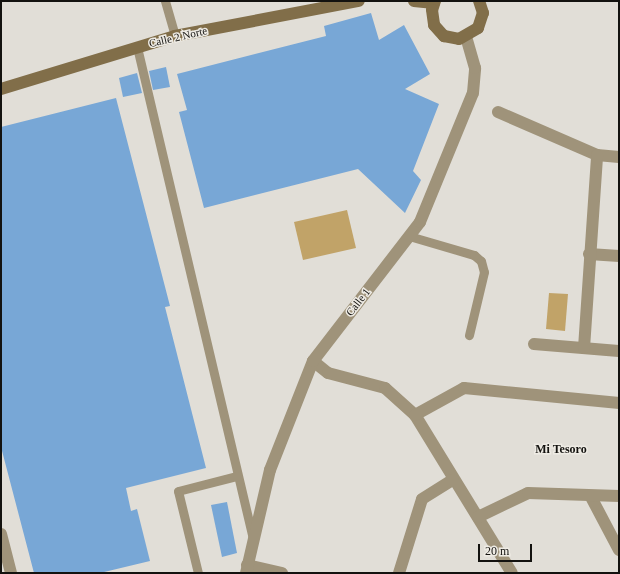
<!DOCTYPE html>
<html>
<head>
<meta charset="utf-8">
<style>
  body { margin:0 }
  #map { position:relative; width:620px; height:574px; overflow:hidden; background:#e1ded7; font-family:"Times New Roman",serif }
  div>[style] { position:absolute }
  .water>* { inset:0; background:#c1a368 }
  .building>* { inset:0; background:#78a7d6 }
  .lane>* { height:9px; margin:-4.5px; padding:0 4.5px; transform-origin:4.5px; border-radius:4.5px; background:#9f937a }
  .street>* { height:12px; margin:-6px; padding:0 6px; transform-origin:6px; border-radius:6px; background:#9f937a }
  .secondary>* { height:12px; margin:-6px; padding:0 6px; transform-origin:6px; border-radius:6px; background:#816e49 }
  span { translate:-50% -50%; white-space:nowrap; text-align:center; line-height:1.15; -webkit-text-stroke:3px #eeebe4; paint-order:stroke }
  .street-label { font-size:11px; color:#13120f }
  .neighbourhood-label { font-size:12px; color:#13120f; font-weight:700 }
  .frame { position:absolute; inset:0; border:2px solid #13120f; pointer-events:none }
  .scale { position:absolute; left:478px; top:544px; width:54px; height:18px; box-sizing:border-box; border:2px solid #13120f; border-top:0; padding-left:5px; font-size:12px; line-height:14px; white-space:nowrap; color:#13120f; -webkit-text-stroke:3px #eeebe4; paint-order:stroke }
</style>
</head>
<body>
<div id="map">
  <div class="water">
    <i style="clip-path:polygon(347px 210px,356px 248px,303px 260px,294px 222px)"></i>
    <i style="clip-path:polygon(549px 293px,568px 294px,565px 331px,546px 329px)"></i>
  </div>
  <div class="building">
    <i style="clip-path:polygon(371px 13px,379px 40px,404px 25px,430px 74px,405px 89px,439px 104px,413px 171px,421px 180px,405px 213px,358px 169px,204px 208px,179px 112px,187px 110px,177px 74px,326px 36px,324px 26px)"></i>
    <i style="clip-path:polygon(166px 67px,170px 87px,153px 90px,149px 71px)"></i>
    <i style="clip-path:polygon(137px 73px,142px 93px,123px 97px,119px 78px)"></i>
    <i style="clip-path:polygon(116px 98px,170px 306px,165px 307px,206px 468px,126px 488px,131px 511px,137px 509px,150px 561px,100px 573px,34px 573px,1px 447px,1px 127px)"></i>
    <i style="clip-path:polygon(227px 502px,237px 553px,222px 557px,211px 505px)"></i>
  </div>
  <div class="lane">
    <i style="left:165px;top:1px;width:36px;rotate:74deg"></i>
    <i style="left:137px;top:47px;width:505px;rotate:76.73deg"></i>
    <i style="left:409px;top:236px;width:68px;rotate:16.3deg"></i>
    <i style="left:474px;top:255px;width:9px;rotate:41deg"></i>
    <i style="left:481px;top:261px;width:11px;rotate:75deg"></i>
    <i style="left:484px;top:272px;width:65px;rotate:103.4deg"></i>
    <i style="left:198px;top:573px;width:84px;rotate:-103.7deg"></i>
    <i style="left:178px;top:491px;width:61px;rotate:-14.3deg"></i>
  </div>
  <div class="street">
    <i style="left:498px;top:112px;width:108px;rotate:23.5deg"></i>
    <i style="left:597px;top:155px;width:22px;rotate:5deg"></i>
    <i style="left:589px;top:254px;width:30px;rotate:4deg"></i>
    <i style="left:534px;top:344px;width:85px;rotate:4.7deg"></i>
    <i style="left:584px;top:348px;width:193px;rotate:-86.1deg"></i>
    <i style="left:313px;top:361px;width:19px;rotate:39deg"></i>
    <i style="left:328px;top:373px;width:59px;rotate:14.7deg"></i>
    <i style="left:385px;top:388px;width:40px;rotate:42deg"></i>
    <i style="left:415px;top:415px;width:185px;rotate:58.5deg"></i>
    <i style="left:415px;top:415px;width:56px;rotate:-28.9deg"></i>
    <i style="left:464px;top:388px;width:156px;rotate:5.5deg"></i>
    <i style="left:591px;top:497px;width:60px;rotate:62.2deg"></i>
    <i style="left:478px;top:517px;width:55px;rotate:-25.6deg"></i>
    <i style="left:528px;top:493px;width:91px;rotate:1.9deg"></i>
    <i style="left:1px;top:534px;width:40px;rotate:75.6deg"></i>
    <i style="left:247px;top:565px;width:36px;rotate:13deg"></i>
    <i style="left:246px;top:573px;width:106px;rotate:-76.9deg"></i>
    <i style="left:270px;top:470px;width:117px;rotate:-68.5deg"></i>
    <i style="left:313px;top:361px;width:175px;rotate:-52.4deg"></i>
    <i style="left:420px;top:222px;width:139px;rotate:-67.7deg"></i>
    <i style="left:473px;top:93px;width:25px;rotate:-85deg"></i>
    <i style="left:475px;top:68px;width:32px;rotate:-106deg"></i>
    <i style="left:399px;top:573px;width:77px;rotate:-72.7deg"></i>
    <i style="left:422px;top:499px;width:36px;rotate:-32deg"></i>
  </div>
  <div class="secondary">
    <i style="left:414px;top:1px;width:20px;rotate:6deg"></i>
    <i style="left:435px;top:1px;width:9px;rotate:108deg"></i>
    <i style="left:432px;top:10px;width:15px;rotate:82deg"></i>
    <i style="left:434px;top:25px;width:15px;rotate:48deg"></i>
    <i style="left:444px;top:36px;width:15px;rotate:11deg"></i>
    <i style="left:459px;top:39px;width:22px;rotate:-30deg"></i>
    <i style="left:478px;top:28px;width:16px;rotate:-72deg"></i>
    <i style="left:483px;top:13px;width:13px;rotate:-108deg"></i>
    <i style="left:1px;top:89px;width:182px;rotate:-16.9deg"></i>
    <i style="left:175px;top:36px;width:187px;rotate:-10.8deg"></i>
  </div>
  <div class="street-label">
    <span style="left:178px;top:37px;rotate:-13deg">Calle 2 Norte</span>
    <span style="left:358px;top:302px;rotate:-52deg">Calle 1</span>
  </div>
  <div class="neighbourhood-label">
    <span style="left:561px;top:450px">Mi Tesoro</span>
  </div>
  <div class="frame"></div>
  <div class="scale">20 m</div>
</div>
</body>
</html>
